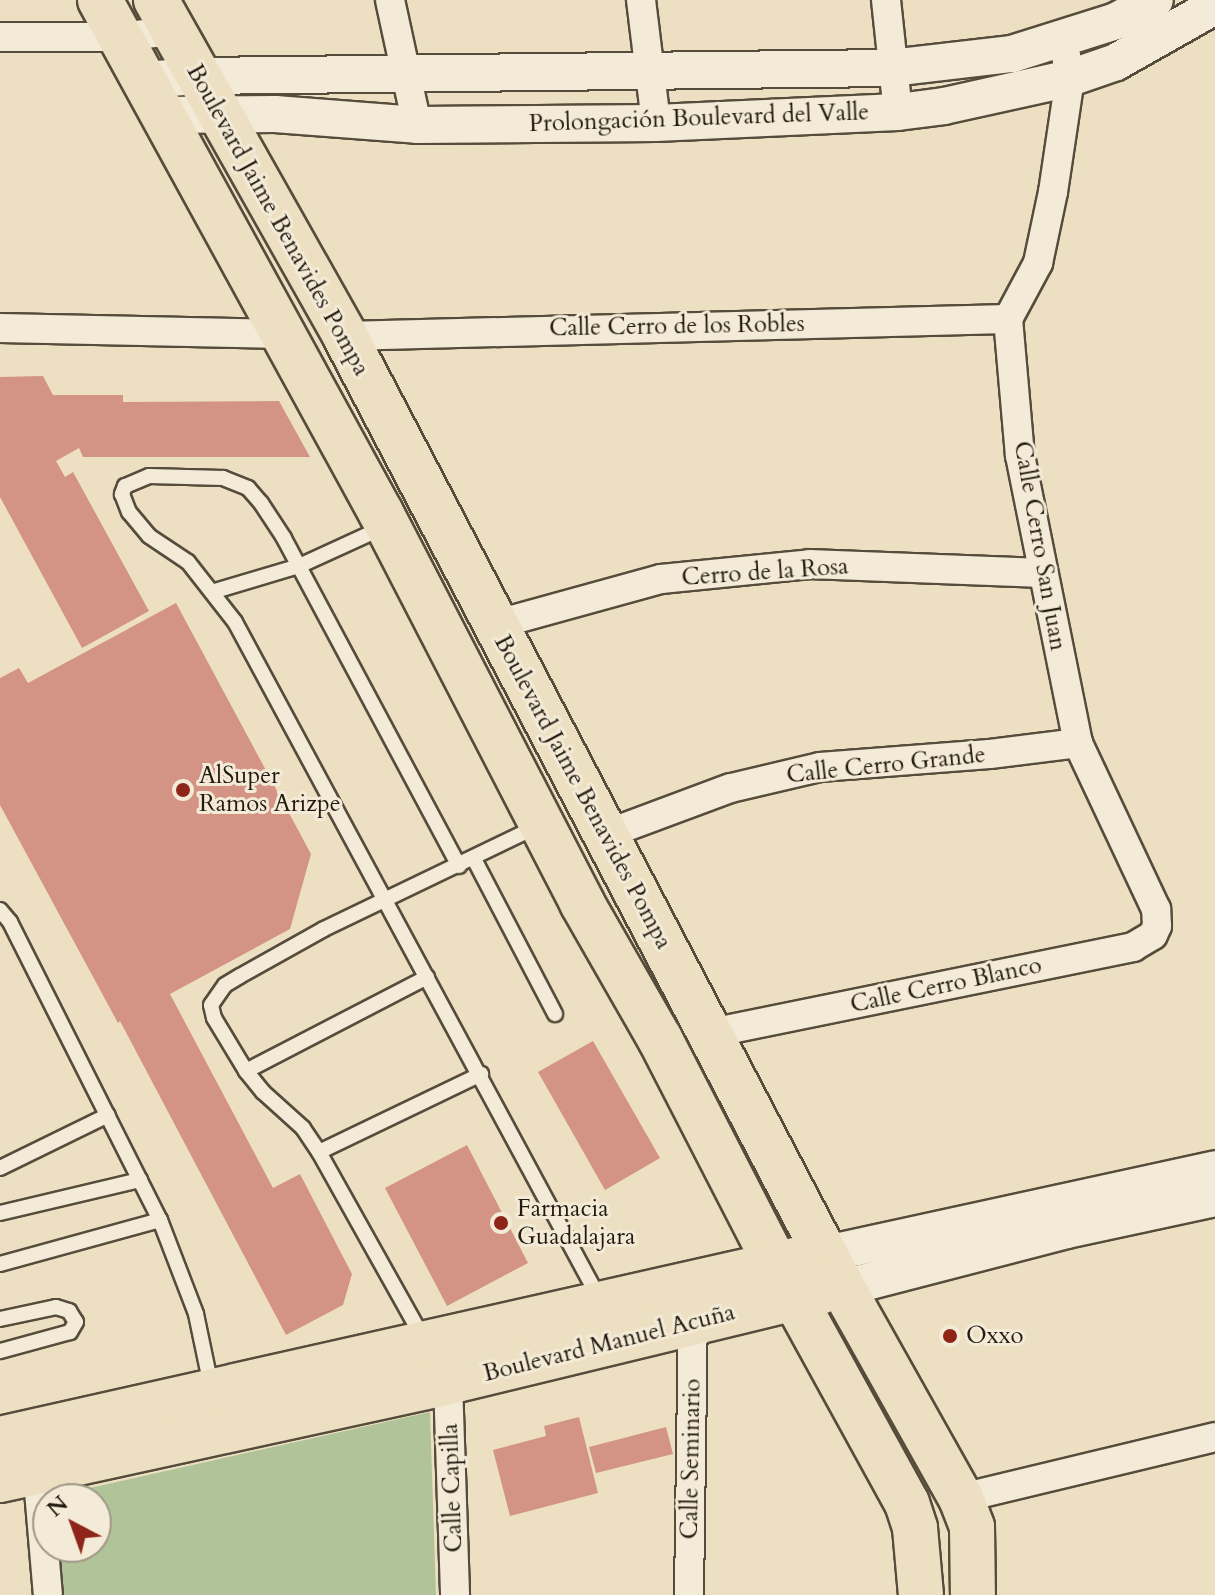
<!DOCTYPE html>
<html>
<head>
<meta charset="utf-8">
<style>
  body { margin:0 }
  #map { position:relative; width:1215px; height:1595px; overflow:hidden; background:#ede0c2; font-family:Cardo,serif }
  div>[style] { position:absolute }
  .green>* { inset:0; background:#b1c399 }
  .building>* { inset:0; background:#d39385 }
  .roads { filter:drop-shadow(2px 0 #564c3c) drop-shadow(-2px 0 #564c3c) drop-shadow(0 2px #564c3c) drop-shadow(0 -2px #564c3c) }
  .service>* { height:14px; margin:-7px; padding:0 7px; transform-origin:7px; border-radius:7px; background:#f3ebd7 }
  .minor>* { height:28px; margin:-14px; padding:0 14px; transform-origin:14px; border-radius:14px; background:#f3ebd7 }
  .tertiary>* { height:36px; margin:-18px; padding:0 18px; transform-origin:18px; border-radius:18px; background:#f3ebd7 }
  .primary>* { height:44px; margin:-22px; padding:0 22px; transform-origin:22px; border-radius:22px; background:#ede0c2 }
  .dots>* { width:22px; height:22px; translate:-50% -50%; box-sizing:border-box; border:4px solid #f3ebd7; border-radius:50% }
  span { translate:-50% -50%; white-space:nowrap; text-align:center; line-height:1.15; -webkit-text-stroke:6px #f3ebd7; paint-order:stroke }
  .street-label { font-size:24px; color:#231b10 }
  .poi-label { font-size:24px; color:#231b10 }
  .left { translate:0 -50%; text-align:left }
  .north { position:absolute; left:32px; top:1483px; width:80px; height:80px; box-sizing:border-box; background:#f3ebd7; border:2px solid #a09887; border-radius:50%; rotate:319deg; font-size:22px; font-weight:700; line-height:32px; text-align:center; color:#231b10 }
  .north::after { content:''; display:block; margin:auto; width:28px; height:36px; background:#8f2418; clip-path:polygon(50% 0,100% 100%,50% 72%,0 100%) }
</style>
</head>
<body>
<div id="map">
  <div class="green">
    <i style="clip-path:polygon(430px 1412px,436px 1595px,60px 1595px,57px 1547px,96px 1547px,96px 1499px,54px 1499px,54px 1496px)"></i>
  </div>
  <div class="building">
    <i style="clip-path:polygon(43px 376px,53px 395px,123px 395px,123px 402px,279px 401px,310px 457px,83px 457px,79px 448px,56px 461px,65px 477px,73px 472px,149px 611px,82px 648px,0 497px,0 377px)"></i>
    <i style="clip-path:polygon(176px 603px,311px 854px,290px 929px,170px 994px,273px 1188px,300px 1174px,352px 1274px,343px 1305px,286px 1335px,120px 1021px,118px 1023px,0 805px,0 678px,19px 668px,28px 683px)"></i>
    <i style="clip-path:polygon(593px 1041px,660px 1158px,605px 1190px,538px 1072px)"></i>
    <i style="clip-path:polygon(467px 1145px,528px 1263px,447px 1306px,385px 1188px)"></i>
    <i style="clip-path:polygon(579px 1417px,598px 1493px,510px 1516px,493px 1450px,546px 1436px,544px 1426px)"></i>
    <i style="clip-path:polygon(666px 1427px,673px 1454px,596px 1473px,589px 1447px)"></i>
  </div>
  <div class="roads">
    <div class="service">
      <i style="left:215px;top:591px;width:88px;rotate:-16.6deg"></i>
      <i style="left:299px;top:566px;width:91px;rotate:-24.6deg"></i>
      <i style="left:474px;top:859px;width:175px;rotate:62.4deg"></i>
      <i style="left:459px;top:866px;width:372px;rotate:-118.1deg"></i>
      <i style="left:284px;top:538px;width:42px;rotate:-123.3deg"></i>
      <i style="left:261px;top:503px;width:20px;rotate:-131deg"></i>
      <i style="left:248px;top:488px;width:27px;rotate:-158deg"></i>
      <i style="left:223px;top:478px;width:74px;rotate:-178.5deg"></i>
      <i style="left:149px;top:476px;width:26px;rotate:157deg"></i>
      <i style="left:125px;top:486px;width:9px;rotate:111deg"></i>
      <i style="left:122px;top:494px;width:19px;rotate:69deg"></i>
      <i style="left:129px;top:512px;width:31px;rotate:50deg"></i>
      <i style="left:149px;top:536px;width:47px;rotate:33.7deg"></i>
      <i style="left:188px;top:562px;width:76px;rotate:51.9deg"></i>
      <i style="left:235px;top:622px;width:768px;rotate:61.7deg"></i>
      <i style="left:0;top:910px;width:16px;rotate:50deg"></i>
      <i style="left:10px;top:922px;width:334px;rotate:63.3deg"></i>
      <i style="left:160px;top:1220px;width:101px;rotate:69deg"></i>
      <i style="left:196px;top:1314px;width:74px;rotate:78.2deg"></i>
      <i style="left:246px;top:1071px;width:204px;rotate:-27.4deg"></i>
      <i style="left:319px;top:1152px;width:180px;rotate:-25.7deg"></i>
      <i style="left:0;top:1168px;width:120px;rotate:-26.1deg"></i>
      <i style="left:0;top:1213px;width:144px;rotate:-13.3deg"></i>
      <i style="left:0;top:1264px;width:166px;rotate:-15.4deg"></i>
      <i style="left:0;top:1319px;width:57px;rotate:-12.1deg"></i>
      <i style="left:56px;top:1307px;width:14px;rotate:17deg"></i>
      <i style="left:69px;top:1311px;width:13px;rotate:58deg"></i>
      <i style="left:76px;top:1322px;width:12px;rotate:121deg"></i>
      <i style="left:70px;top:1332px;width:73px;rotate:164.8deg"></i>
      <i style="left:423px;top:1338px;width:213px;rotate:-119.2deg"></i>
      <i style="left:319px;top:1152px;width:29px;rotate:-124deg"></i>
      <i style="left:303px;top:1128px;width:54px;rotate:-138deg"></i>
      <i style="left:263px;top:1092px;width:27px;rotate:-129deg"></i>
      <i style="left:246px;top:1071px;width:62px;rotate:-121.1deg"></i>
      <i style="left:214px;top:1018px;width:13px;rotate:-103deg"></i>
      <i style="left:211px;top:1005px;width:24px;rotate:-55deg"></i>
      <i style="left:225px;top:985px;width:17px;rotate:-31deg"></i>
      <i style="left:240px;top:976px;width:96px;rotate:-29.2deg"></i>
      <i style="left:324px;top:929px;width:235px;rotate:-25.7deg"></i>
    </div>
    <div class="minor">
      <i style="left:390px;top:0;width:128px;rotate:77.8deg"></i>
      <i style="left:641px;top:0;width:124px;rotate:83deg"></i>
      <i style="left:886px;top:0;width:113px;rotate:83.9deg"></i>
      <i style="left:0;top:37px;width:119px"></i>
      <i style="left:119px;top:37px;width:53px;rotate:-6.5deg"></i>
      <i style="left:0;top:328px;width:283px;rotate:1.2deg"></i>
      <i style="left:345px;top:336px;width:663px;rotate:-1.47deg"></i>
      <i style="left:494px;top:625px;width:173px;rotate:-15.4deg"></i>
      <i style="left:661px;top:579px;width:150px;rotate:-5.7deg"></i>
      <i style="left:810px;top:564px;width:232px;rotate:2.2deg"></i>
      <i style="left:607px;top:834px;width:132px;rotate:-20.4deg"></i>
      <i style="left:731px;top:788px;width:91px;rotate:-13.3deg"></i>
      <i style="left:820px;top:767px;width:170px;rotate:-4.4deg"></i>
      <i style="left:990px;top:754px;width:89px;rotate:-7.1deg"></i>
      <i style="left:711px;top:1033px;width:431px;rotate:-11.5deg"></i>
      <i style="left:1133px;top:947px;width:23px;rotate:-31deg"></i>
      <i style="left:1153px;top:935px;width:10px;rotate:-66deg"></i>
      <i style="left:1157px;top:926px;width:17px;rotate:-93deg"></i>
      <i style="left:1156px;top:909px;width:183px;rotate:-115.2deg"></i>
      <i style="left:1078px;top:743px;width:293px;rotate:-101.4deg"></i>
      <i style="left:1020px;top:456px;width:138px;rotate:-95deg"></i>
      <i style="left:1008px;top:319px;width:64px;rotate:-61.8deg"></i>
      <i style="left:1038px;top:263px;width:73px;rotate:-78.1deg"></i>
      <i style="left:1053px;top:192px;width:115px;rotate:-81.5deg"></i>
      <i style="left:1070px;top:78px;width:39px;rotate:-100deg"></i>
      <i style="left:448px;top:1382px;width:213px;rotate:88.1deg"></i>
      <i style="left:36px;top:1456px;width:140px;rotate:85.1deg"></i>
      <i style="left:961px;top:1498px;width:261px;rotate:-13.5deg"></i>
      <i style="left:689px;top:1595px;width:271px;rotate:-89.2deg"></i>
    </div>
    <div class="tertiary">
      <i style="left:144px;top:80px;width:53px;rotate:-4.3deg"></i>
      <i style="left:197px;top:76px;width:694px;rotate:-0.66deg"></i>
      <i style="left:891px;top:68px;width:122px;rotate:-6.6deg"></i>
      <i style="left:1012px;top:54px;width:109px;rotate:-17.6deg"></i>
      <i style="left:1116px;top:21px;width:44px;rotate:-28.3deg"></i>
      <i style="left:163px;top:115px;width:112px;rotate:-0.5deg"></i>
      <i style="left:275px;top:114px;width:142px;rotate:4.4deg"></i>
      <i style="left:417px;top:125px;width:239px;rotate:-0.5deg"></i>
      <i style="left:656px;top:123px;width:242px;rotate:-2.6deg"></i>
      <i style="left:898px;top:112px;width:46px;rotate:-7.4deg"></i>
      <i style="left:944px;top:106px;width:129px;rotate:-12.5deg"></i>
      <i style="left:1070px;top:78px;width:49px;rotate:-19.2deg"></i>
      <i style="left:1116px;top:62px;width:114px;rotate:-29.5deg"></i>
      <i style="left:826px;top:1254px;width:398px;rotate:-12.3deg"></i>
      <i style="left:843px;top:1288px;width:231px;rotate:-14.5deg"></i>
      <i style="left:1067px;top:1230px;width:151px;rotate:-12.2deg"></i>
    </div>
    <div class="primary">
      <i style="left:100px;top:0;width:585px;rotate:61.29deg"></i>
      <i style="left:381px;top:513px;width:439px;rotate:62.7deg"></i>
      <i style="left:582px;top:903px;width:157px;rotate:60.2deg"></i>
      <i style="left:660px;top:1039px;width:252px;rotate:62.8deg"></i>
      <i style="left:775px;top:1263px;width:274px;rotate:61.2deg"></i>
      <i style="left:907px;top:1503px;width:26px;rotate:72deg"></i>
      <i style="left:915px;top:1528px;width:67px;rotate:84.9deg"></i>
      <i style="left:156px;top:0;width:386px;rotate:60.6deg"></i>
      <i style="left:345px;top:336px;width:1074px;rotate:62.39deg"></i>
      <i style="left:843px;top:1288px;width:241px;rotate:60.7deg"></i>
      <i style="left:961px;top:1498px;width:31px;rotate:69deg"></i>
      <i style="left:972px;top:1527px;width:68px;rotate:89.2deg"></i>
      <i style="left:0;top:1439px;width:824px;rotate:-12.69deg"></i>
      <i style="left:0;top:1480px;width:459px;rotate:-12.3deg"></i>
      <i style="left:448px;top:1382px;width:383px;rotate:-13.6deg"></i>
    </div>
  </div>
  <div class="dots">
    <i style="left:183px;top:790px;background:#8f2418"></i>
    <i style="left:501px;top:1223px;background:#8f2418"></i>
    <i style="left:950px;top:1336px;background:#8f2418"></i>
  </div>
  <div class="street-label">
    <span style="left:699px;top:118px;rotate:-2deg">Prolongación Boulevard del Valle</span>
    <span style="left:278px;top:220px;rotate:61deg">Boulevard Jaime Benavides Pompa</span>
    <span style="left:677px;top:326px;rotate:-1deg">Calle Cerro de los Robles</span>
    <span style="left:1040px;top:546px;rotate:80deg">Calle Cerro San Juan</span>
    <span style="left:765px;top:572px;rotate:-4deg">Cerro de la Rosa</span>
    <span style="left:886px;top:765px;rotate:-6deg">Calle Cerro Grande</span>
    <span style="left:583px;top:792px;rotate:62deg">Boulevard Jaime Benavides Pompa</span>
    <span style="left:946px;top:985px;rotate:-12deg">Calle Cerro Blanco</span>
    <span style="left:609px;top:1343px;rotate:-14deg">Boulevard Manuel Acuña</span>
    <span style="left:691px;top:1459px;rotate:-89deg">Calle Seminario</span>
    <span style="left:452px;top:1488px;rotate:-92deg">Calle Capilla</span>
  </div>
  <div class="poi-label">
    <span class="left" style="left:199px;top:790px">AlSuper<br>Ramos Arizpe</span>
    <span class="left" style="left:517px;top:1223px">Farmacia<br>Guadalajara</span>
    <span class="left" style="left:966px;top:1336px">Oxxo</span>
  </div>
  <div class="north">N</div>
</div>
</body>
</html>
